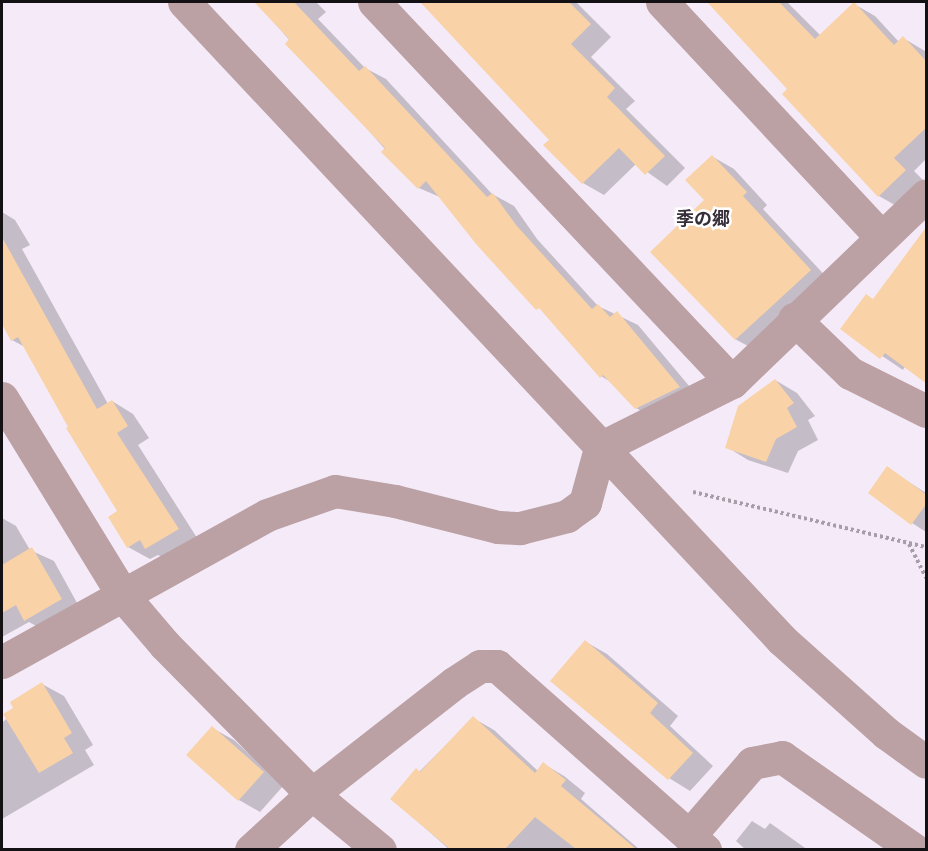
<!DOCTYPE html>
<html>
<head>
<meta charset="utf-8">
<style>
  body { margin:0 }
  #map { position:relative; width:928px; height:851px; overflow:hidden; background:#f5ebf8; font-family:Quicksand,"Noto Sans JP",sans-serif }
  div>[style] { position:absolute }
  .shadow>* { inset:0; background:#0003 }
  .building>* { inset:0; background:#f9d3a7 }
  .path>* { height:4px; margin-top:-2px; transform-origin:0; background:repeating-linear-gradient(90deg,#a59da7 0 3px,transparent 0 6px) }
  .minor>* { height:33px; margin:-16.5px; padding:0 16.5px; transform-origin:16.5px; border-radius:16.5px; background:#bba0a4 }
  span { translate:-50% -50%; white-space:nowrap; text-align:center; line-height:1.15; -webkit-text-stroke:5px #fff; paint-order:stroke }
  .quarter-label { font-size:18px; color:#362e38; font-weight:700 }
  .frame { position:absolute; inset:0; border:3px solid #141115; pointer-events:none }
</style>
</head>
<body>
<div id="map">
  <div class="shadow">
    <i style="clip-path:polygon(256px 2px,316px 2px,326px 12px,318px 19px,365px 68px,386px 79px,492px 194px,514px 206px,537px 239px,598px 306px,638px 325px,700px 399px,657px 420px,636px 408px,614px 384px,601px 376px,442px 198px,419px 188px)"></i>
    <i style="clip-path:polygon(423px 2px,576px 2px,611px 37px,591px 57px,635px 101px,626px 109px,685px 168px,667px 186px,636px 164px,604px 195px,583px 183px,545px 145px,551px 140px)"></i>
    <i style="clip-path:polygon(708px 2px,787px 2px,821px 36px,854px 4px,875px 16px,899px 42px,903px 38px,925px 51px,926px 159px,914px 171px,926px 183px,900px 208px,879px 196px,790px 89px)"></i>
    <i style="clip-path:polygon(713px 157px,734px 169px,767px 205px,763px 209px,832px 283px,757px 351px,735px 339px,706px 200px)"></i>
    <i style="clip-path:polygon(2px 212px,15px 220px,30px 245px,22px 249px,108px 404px,112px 401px,133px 414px,149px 438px,138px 445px,199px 541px,168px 560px,158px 555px,150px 559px,128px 547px,119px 511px,25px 347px,12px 340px,2px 322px)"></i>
    <i style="clip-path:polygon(874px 300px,905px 366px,903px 370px,842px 329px)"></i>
    <i style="clip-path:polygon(775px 380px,797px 393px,815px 416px,808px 420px,818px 440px,798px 451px,788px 473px,748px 460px,727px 447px)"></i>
    <i style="clip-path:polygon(887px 468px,926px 493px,926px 532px,912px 523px)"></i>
    <i style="clip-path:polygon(2px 518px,16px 526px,30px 550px,54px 561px,82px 612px,47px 632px,29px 622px,2px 637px)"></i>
    <i style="clip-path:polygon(586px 642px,607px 654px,678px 716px,670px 726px,713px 766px,690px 791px,669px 778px)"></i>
    <i style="clip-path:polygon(42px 684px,64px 696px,93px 745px,85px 750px,94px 765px,2px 819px,2px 723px)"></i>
    <i style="clip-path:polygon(473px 718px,494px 730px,538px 771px,544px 764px,564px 776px,585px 793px,581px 799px,640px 850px,450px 850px,392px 799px)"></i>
    <i style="clip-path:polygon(212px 728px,234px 740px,284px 785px,260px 812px,239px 800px)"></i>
    <i style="clip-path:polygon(752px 821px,765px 829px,770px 823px,808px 850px,746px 850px,736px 841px)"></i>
  </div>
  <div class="building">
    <i style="clip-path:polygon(254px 2px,294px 2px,359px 71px,365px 66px,487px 197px,493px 193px,516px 225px,592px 309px,598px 304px,610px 317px,617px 311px,680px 387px,635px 409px,603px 375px,600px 378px,539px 308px,536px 310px,476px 244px,426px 181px,418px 189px,381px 152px,385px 148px,285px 44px,289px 39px)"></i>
    <i style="clip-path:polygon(420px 2px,569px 2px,591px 24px,571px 44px,615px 88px,607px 97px,665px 156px,645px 175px,619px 148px,582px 184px,543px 145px,549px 140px)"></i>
    <i style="clip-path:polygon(707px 2px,779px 2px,815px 39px,854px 2px,894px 45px,903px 36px,927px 62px,927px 127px,894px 158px,906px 170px,878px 197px,782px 94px,787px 89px)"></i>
    <i style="clip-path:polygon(712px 155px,747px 192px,743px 196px,811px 270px,735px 340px,650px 252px,704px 200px,685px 180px)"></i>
    <i style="clip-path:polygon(927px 226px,927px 384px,885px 353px,880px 359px,840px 329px,866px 294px,873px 299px)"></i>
    <i style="clip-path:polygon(2px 237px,97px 409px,112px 400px,128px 426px,117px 433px,179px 529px,145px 549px,140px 540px,127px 548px,108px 517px,117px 511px,66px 428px,68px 427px,18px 337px,11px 341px,2px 324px)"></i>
    <i style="clip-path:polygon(775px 379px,794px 403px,787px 408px,797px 427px,776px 439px,766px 462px,725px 448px,738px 406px)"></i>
    <i style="clip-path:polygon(887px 466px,927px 495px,927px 503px,911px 525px,868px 493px)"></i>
    <i style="clip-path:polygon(32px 547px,62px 599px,24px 621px,16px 605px,2px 613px,2px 565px)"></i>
    <i style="clip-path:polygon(585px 640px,658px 703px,650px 713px,693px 753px,668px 780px,550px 681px)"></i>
    <i style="clip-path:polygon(42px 682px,72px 733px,64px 738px,73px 753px,39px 773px,3px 714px,13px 708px,10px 702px)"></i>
    <i style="clip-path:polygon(473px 716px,535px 773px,543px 762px,566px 780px,561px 786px,636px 849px,576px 849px,535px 817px,505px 849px,450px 849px,390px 799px,416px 768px,420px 772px)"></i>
    <i style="clip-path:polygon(212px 726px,264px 772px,238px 801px,186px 755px)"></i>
  </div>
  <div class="path">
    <i style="left:693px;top:492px;width:239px;rotate:13.3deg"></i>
    <i style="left:909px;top:544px;width:38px;rotate:63deg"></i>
  </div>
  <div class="minor">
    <i style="left:184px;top:2px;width:874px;rotate:46.85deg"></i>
    <i style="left:782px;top:640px;width:140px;rotate:41.8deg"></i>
    <i style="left:886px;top:733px;width:49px;rotate:35.9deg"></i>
    <i style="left:374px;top:2px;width:522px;rotate:46.71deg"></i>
    <i style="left:662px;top:2px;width:320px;rotate:47deg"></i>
    <i style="left:794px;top:319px;width:78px;rotate:44deg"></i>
    <i style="left:850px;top:373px;width:85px;rotate:26.6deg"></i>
    <i style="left:2px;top:398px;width:233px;rotate:58.5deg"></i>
    <i style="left:124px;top:597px;width:63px;rotate:49.5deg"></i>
    <i style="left:165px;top:645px;width:209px;rotate:45.4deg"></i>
    <i style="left:312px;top:794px;width:88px;rotate:39.5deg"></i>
    <i style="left:2px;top:662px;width:303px;rotate:-29deg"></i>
    <i style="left:267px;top:515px;width:72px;rotate:-19.4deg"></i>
    <i style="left:335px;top:491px;width:61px;rotate:9.5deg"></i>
    <i style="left:395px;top:501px;width:106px;rotate:14.2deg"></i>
    <i style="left:498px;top:527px;width:22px;rotate:3deg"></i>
    <i style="left:520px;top:528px;width:49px;rotate:-14.3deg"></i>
    <i style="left:567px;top:516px;width:22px;rotate:-36deg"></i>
    <i style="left:585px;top:503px;width:57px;rotate:-74.7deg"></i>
    <i style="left:600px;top:448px;width:148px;rotate:-26.6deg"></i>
    <i style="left:732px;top:382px;width:269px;rotate:-43.9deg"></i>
    <i style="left:689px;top:836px;width:96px;rotate:-49.2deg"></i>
    <i style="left:752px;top:763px;width:31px;rotate:-11deg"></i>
    <i style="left:782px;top:757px;width:162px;rotate:35deg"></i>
    <i style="left:251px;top:850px;width:83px;rotate:-42.6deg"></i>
    <i style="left:312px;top:794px;width:180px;rotate:-38deg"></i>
    <i style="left:454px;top:683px;width:31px;rotate:-33deg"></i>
    <i style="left:480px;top:666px;width:17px"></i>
    <i style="left:497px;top:666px;width:278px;rotate:41.5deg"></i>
  </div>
  <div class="quarter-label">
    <span style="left:703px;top:219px">季の郷</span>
  </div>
  <div class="frame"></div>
</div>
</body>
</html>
